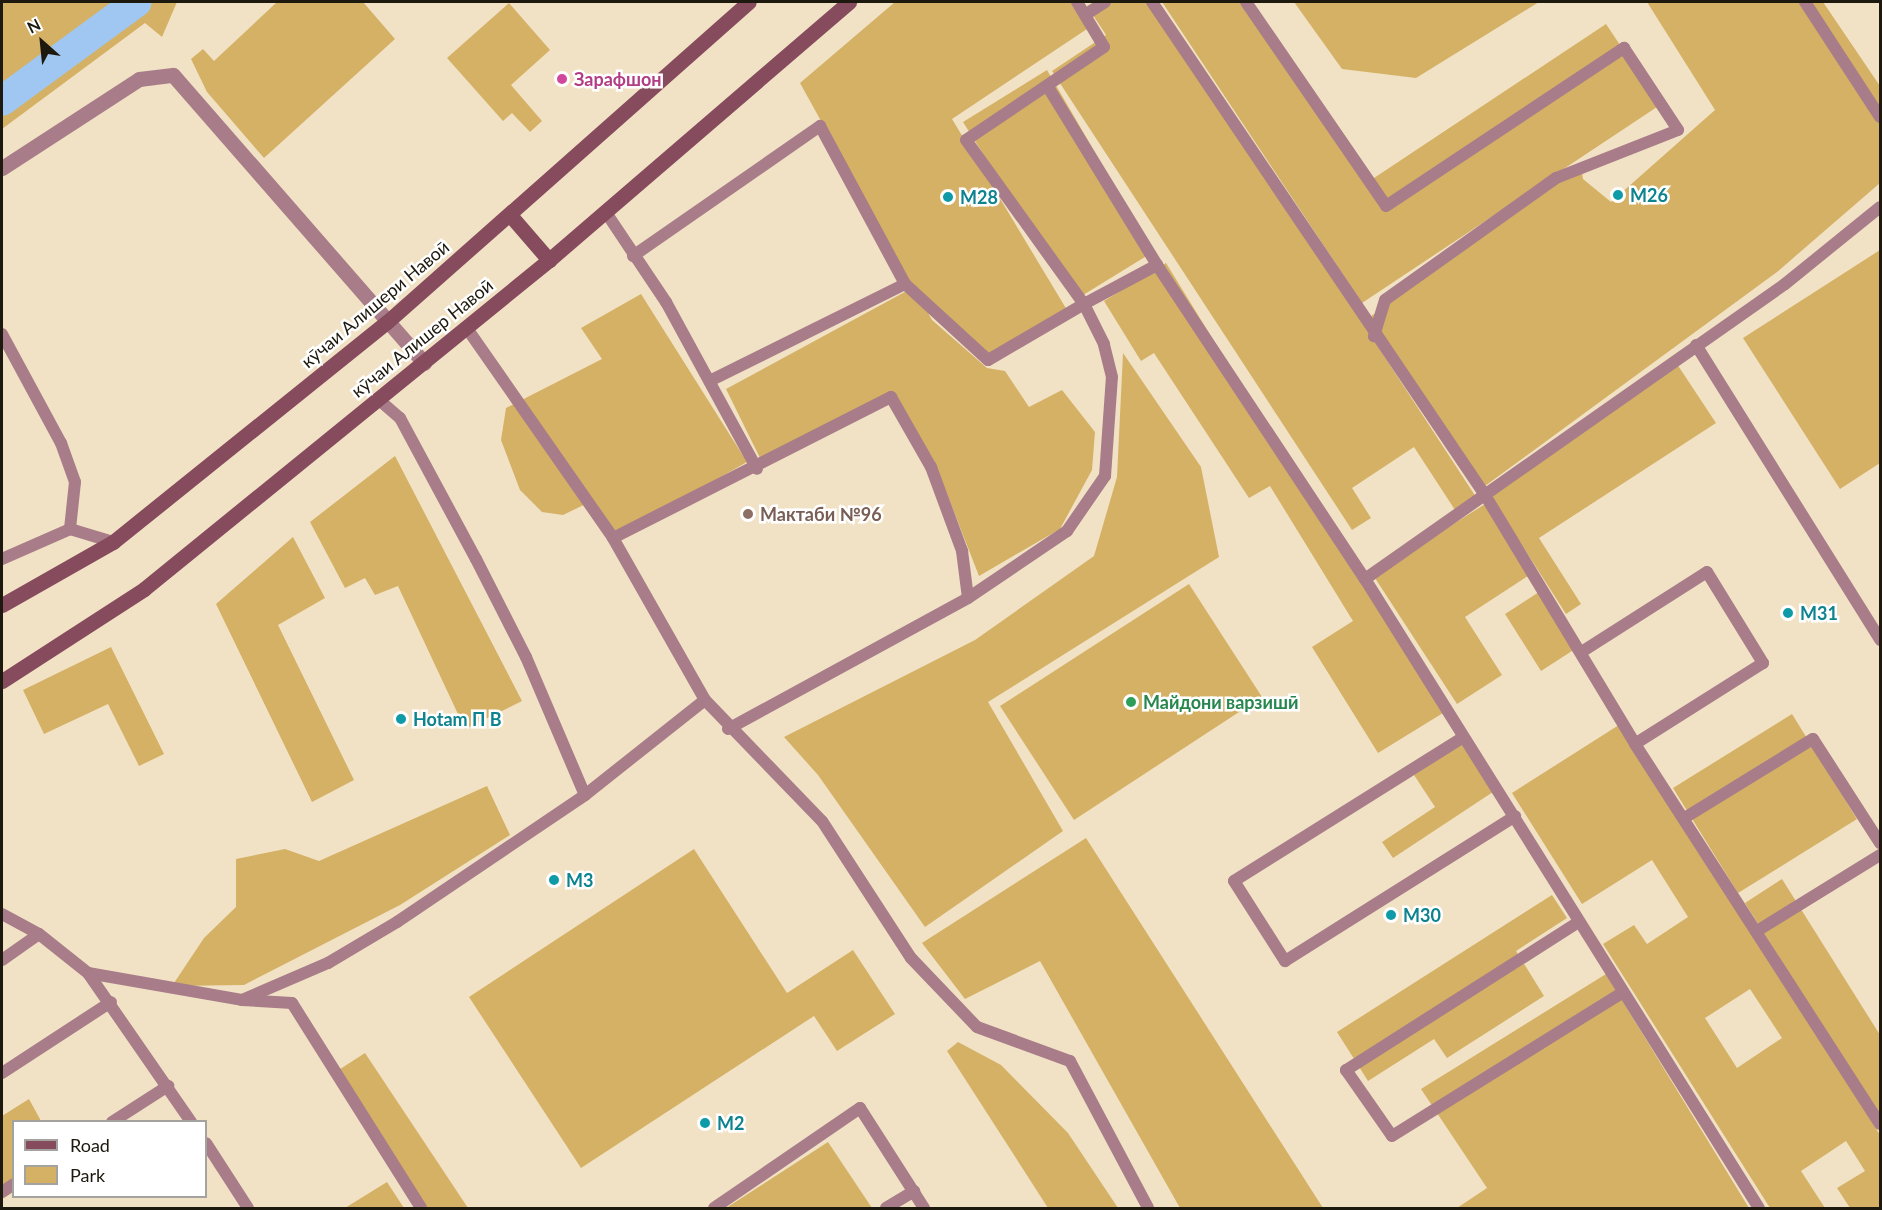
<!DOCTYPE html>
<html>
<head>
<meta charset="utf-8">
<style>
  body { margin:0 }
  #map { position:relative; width:1882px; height:1210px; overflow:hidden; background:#f1e2c5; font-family:Lato,sans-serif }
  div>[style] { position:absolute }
  .green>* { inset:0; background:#d5b165 }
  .canal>* { height:30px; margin:-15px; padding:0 15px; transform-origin:15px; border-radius:15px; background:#9fc7f1 }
  .lane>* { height:12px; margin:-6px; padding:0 6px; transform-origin:6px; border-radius:6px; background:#a87d89 }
  .street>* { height:15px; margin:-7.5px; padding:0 7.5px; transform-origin:7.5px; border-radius:7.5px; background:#a87d89 }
  .secondary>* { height:15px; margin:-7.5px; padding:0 7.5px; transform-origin:7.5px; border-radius:7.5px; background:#874b5e }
  .dots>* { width:16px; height:16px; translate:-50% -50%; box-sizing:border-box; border:3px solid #fff; border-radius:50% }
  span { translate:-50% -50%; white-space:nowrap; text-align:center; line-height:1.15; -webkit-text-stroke:5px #fff; paint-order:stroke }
  .hotel-label { font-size:18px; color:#b23c85; font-weight:700 }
  .left { translate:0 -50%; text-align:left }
  .culture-label { font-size:18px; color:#0d838f; font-weight:700 }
  .street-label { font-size:18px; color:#1e190e }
  .education-label { font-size:18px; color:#785e54; font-weight:700 }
  .leisure-label { font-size:18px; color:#27864d; font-weight:700 }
  .frame { position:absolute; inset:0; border:3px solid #1e190e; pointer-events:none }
  .legend { position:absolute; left:12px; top:1120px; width:195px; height:78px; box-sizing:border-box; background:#fff; border:2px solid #a5a39f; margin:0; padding:8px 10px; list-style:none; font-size:18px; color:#1e190e }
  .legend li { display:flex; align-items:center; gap:12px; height:30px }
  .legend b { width:30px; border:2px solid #a5a39f }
  .north { position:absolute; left:12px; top:12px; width:60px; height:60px; -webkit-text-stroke:4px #fff; paint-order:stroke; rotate:333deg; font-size:16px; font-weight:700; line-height:24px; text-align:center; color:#1e190e }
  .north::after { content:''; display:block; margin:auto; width:21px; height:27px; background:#1e190e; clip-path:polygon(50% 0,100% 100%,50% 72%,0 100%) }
</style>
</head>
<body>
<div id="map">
  <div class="green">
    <i style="clip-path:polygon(2px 2px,177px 2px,162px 37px,145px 23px,2px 129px)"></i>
    <i style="clip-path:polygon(277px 2px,363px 2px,395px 39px,264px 158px,207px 92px,191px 59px,203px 49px,214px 61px)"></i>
    <i style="clip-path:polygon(895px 2px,1073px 2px,1087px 29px,952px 119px,1067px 310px,987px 355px,909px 280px,800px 83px)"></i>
    <i style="clip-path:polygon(1094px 2px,1153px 2px,1476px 497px,1455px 510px,1414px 447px,1352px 488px,1371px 518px,1352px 530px,1052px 71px,1106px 35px,1087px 6px)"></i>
    <i style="clip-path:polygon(1162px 2px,1244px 2px,1365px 184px,1606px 24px,1660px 105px,1362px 303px)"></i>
    <i style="clip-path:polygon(1294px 2px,1539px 2px,1416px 78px,1342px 69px)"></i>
    <i style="clip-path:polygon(1647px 2px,1823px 2px,1880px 86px,1880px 183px,1777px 272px,1485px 486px,1370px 317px,1581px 165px,1583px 179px,1611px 202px,1715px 110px)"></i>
    <i style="clip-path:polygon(509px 3px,550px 50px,511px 85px,542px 121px,530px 132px,512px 113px,503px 121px,447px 58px)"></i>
    <i style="clip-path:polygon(1047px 70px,1153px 252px,1075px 300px,963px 122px)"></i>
    <i style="clip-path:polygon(1880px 250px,1880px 463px,1840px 489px,1743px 338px)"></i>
    <i style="clip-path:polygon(1166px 263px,1443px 713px,1378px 753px,1312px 647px,1353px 621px,1270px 486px,1249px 498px,1154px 353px,1141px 361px,1104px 301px)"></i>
    <i style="clip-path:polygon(914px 287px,932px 320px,987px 368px,1005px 371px,1029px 407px,1062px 390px,1095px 432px,1092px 470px,1060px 529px,979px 576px,935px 463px,893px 391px,761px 460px,726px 389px)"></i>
    <i style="clip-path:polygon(641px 294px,747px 462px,613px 538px,592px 501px,563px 515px,542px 512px,520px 490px,501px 440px,506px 408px,602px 359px,581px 328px)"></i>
    <i style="clip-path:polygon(1123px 353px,1201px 467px,1219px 557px,988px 702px,1063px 831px,925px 927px,818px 775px,784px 737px,975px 640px,1094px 556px,1117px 477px)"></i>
    <i style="clip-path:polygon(1675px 361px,1716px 423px,1539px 538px,1581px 604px,1566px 614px,1490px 495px)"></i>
    <i style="clip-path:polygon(395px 456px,522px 701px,465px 729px,398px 586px,375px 595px,365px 578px,345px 588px,310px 522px)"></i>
    <i style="clip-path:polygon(1485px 504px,1531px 574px,1465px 617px,1502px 675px,1457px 704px,1373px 575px)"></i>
    <i style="clip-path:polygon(293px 537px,325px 598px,278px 625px,354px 780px,312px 802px,216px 604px)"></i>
    <i style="clip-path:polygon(1189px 584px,1262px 697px,1074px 820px,1000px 706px)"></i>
    <i style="clip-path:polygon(1539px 592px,1575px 649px,1541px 671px,1505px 614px)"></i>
    <i style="clip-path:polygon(111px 647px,164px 754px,139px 766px,108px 704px,44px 734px,23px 690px)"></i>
    <i style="clip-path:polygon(1792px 714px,1857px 819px,1738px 893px,1673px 788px)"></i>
    <i style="clip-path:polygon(evenodd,1622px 723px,1880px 1135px,1879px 1208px,1850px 1208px,1837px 1188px,1865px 1171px,1846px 1141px,1801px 1171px,1825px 1208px,1770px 1208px,1603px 944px,1634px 925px,1647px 944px,1688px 917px,1652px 860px,1582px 904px,1512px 793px,1622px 723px,1750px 989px,1782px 1038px,1737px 1068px,1705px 1018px,1750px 989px)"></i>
    <i style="clip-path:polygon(1468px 740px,1499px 788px,1393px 858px,1382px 842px,1435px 807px,1414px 775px)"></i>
    <i style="clip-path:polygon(487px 786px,510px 835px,400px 905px,244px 985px,172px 986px,204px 938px,236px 907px,236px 859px,285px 849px,319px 861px)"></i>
    <i style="clip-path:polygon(1086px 838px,1323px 1208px,1180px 1208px,1040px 961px,965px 999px,922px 943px)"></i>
    <i style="clip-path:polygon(694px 849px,787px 993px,853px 950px,895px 1014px,837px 1051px,814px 1016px,581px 1168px,469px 997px)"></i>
    <i style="clip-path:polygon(1782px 879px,1880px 1035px,1880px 1118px,1745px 903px)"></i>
    <i style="clip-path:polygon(1552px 895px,1567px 918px,1516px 951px,1544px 996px,1447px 1058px,1434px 1039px,1368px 1081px,1337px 1032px)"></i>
    <i style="clip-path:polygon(1606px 974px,1749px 1208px,1457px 1208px,1487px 1188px,1421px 1089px)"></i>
    <i style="clip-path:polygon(958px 1042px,1001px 1065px,1068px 1133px,1118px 1208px,1048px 1208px,947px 1051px)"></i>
    <i style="clip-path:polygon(365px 1053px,468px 1208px,424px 1208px,334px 1073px)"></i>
    <i style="clip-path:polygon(29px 1099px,41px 1121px,14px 1122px,13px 1192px,2px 1199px,2px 1116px)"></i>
    <i style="clip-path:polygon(828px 1142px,872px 1208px,726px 1208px)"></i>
    <i style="clip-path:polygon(387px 1182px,404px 1208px,345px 1208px)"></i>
  </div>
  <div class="canal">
    <i style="left:2px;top:101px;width:167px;rotate:-36.3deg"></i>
  </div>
  <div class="lane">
    <i style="left:1077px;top:2px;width:52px;rotate:59deg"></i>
    <i style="left:1104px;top:47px;width:166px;rotate:146deg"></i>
    <i style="left:966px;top:140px;width:202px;rotate:54.3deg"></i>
    <i style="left:1084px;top:304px;width:83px;rotate:-28.1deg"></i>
    <i style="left:1157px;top:265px;width:377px;rotate:56.5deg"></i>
    <i style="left:1365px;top:579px;width:513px;rotate:-35.08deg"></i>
    <i style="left:1785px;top:284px;width:122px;rotate:-39deg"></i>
    <i style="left:1152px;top:2px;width:595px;rotate:55.96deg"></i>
    <i style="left:1485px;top:495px;width:291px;rotate:58.9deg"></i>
    <i style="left:1635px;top:744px;width:452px;rotate:57.2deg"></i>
    <i style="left:1246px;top:2px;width:247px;rotate:55.5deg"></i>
    <i style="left:1386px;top:206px;width:286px;rotate:-33.6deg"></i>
    <i style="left:1624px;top:48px;width:98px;rotate:56.6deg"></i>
    <i style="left:1678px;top:130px;width:131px;rotate:158.5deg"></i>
    <i style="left:1556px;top:178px;width:210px;rotate:144.5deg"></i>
    <i style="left:1385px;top:300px;width:38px;rotate:107deg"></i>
    <i style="left:1805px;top:2px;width:137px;rotate:56.9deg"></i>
    <i style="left:1085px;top:15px;width:24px;rotate:-33deg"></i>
    <i style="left:1048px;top:87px;width:209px;rotate:58.5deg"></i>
    <i style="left:605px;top:211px;width:110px;rotate:56.2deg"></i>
    <i style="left:666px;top:302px;width:190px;rotate:61.4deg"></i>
    <i style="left:633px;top:256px;width:228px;rotate:-34.8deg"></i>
    <i style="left:820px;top:126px;width:179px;rotate:61.7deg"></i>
    <i style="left:905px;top:284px;width:218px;rotate:153.6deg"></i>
    <i style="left:466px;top:327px;width:257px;rotate:55.1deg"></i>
    <i style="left:613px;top:538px;width:186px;rotate:60.4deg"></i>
    <i style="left:705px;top:700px;width:168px;rotate:46deg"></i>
    <i style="left:822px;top:821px;width:163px;rotate:57deg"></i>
    <i style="left:911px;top:958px;width:95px;rotate:46.3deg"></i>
    <i style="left:977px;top:1027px;width:99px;rotate:20.1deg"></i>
    <i style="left:1070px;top:1061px;width:166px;rotate:62deg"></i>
    <i style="left:2px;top:334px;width:124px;rotate:61.6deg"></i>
    <i style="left:61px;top:443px;width:41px;rotate:70.3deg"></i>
    <i style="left:75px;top:482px;width:47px;rotate:96.1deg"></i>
    <i style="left:1696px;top:345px;width:348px;rotate:58deg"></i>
    <i style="left:378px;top:399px;width:29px;rotate:41deg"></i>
    <i style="left:400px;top:418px;width:160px;rotate:61.7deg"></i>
    <i style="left:476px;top:559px;width:110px;rotate:63deg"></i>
    <i style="left:526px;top:657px;width:150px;rotate:66.9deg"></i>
    <i style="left:613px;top:538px;width:312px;rotate:-26.9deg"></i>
    <i style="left:891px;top:397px;width:81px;rotate:60.3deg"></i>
    <i style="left:931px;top:467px;width:90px;rotate:69.7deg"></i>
    <i style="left:962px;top:551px;width:47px;rotate:82.7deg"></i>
    <i style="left:2px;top:559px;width:74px;rotate:-23.8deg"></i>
    <i style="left:70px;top:529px;width:45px;rotate:16.8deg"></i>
    <i style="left:1365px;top:579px;width:742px;rotate:57.94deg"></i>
    <i style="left:1583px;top:651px;width:147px;rotate:-32.5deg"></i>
    <i style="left:1707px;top:572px;width:107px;rotate:58.4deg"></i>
    <i style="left:1763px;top:663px;width:151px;rotate:147.7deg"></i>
    <i style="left:728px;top:729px;width:273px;rotate:-28.6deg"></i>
    <i style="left:968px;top:598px;width:120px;rotate:-34.1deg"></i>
    <i style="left:1067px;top:531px;width:67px;rotate:-55.4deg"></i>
    <i style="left:1105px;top:476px;width:99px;rotate:-86deg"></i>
    <i style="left:1112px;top:377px;width:34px;rotate:-104deg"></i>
    <i style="left:1104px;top:344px;width:45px;rotate:-116.6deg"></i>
    <i style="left:1084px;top:304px;width:111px;rotate:149.7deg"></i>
    <i style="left:988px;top:360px;width:113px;rotate:-137.5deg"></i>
    <i style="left:1462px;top:738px;width:269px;rotate:147.9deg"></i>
    <i style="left:1234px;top:881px;width:95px;rotate:57.5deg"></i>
    <i style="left:1285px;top:961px;width:272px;rotate:-32.2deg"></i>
    <i style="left:1686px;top:817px;width:149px;rotate:-31.6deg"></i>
    <i style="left:1813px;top:739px;width:124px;rotate:57.2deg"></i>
    <i style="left:2px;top:914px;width:42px;rotate:28.4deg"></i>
    <i style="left:39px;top:934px;width:63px;rotate:38.5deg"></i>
    <i style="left:88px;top:973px;width:181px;rotate:55.3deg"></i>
    <i style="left:1577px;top:923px;width:274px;rotate:147.5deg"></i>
    <i style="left:1346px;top:1070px;width:80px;rotate:55.1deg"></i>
    <i style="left:1392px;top:1136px;width:271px;rotate:-31.9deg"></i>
    <i style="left:1757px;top:931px;width:145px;rotate:-31.7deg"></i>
    <i style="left:2px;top:960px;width:45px;rotate:-35.1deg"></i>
    <i style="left:88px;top:973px;width:156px;rotate:9.9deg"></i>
    <i style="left:242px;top:1000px;width:50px;rotate:3.4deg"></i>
    <i style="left:292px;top:1003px;width:242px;rotate:57.8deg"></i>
    <i style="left:242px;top:1000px;width:94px;rotate:-23.3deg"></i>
    <i style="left:328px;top:963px;width:80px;rotate:-30.7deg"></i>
    <i style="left:397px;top:922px;width:227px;rotate:-34deg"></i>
    <i style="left:585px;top:795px;width:153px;rotate:-38.4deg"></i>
    <i style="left:2px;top:1073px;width:130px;rotate:-33.1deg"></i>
    <i style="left:112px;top:1122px;width:67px;rotate:-32.7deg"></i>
    <i style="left:206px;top:1143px;width:77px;rotate:57.1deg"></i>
    <i style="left:2px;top:1192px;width:14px;rotate:-34deg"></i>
    <i style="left:714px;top:1208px;width:177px;rotate:-34.4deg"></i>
    <i style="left:860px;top:1108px;width:119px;rotate:57.4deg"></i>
    <i style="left:886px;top:1208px;width:33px;rotate:-31deg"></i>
  </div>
  <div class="street">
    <i style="left:2px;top:168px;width:163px;rotate:-33deg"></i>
    <i style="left:139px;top:79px;width:34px;rotate:-7deg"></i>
    <i style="left:173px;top:75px;width:382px;rotate:48.9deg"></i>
  </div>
  <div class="secondary">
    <i style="left:510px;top:215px;width:60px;rotate:49.1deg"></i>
    <i style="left:2px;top:605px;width:128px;rotate:-29.6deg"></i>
    <i style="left:113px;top:542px;width:351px;rotate:-38.8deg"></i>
    <i style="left:387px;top:322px;width:483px;rotate:-41.5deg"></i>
    <i style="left:2px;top:681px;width:169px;rotate:-32.9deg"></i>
    <i style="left:144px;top:589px;width:522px;rotate:-39.09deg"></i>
    <i style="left:549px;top:260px;width:396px;rotate:-40.7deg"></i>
  </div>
  <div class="dots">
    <i style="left:562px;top:79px;background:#d1479c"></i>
    <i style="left:1618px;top:195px;background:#0f9aa8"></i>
    <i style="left:948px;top:197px;background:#0f9aa8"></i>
    <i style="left:748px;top:514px;background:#8d6e63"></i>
    <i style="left:1788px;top:613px;background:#0f9aa8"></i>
    <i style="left:1131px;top:702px;background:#2e9e5b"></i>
    <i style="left:401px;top:719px;background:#0f9aa8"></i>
    <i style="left:554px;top:880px;background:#0f9aa8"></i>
    <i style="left:1391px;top:915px;background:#0f9aa8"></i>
    <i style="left:705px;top:1123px;background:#0f9aa8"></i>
  </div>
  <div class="hotel-label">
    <span class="left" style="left:574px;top:79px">Зарафшон</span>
  </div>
  <div class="culture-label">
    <span class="left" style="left:1630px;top:195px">М26</span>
    <span class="left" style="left:960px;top:197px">М28</span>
    <span class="left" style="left:1800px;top:613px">М31</span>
    <span class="left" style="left:413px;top:719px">Hotam П В</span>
    <span class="left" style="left:566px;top:880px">М3</span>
    <span class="left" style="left:1403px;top:915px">М30</span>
    <span class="left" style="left:717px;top:1123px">М2</span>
  </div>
  <div class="street-label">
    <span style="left:375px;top:304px;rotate:-40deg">кӯчаи Алишери Навоӣ</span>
    <span style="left:422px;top:338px;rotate:-39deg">кӯчаи Алишер Навоӣ</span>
  </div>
  <div class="education-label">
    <span class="left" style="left:760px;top:514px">Мактаби №96</span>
  </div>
  <div class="leisure-label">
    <span class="left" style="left:1143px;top:702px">Майдони варзишӣ</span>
  </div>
  <div class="frame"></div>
  <ul class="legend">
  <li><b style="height:8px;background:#874b5e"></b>Road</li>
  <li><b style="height:16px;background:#d5b165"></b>Park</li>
  </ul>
  <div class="north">N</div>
</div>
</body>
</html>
